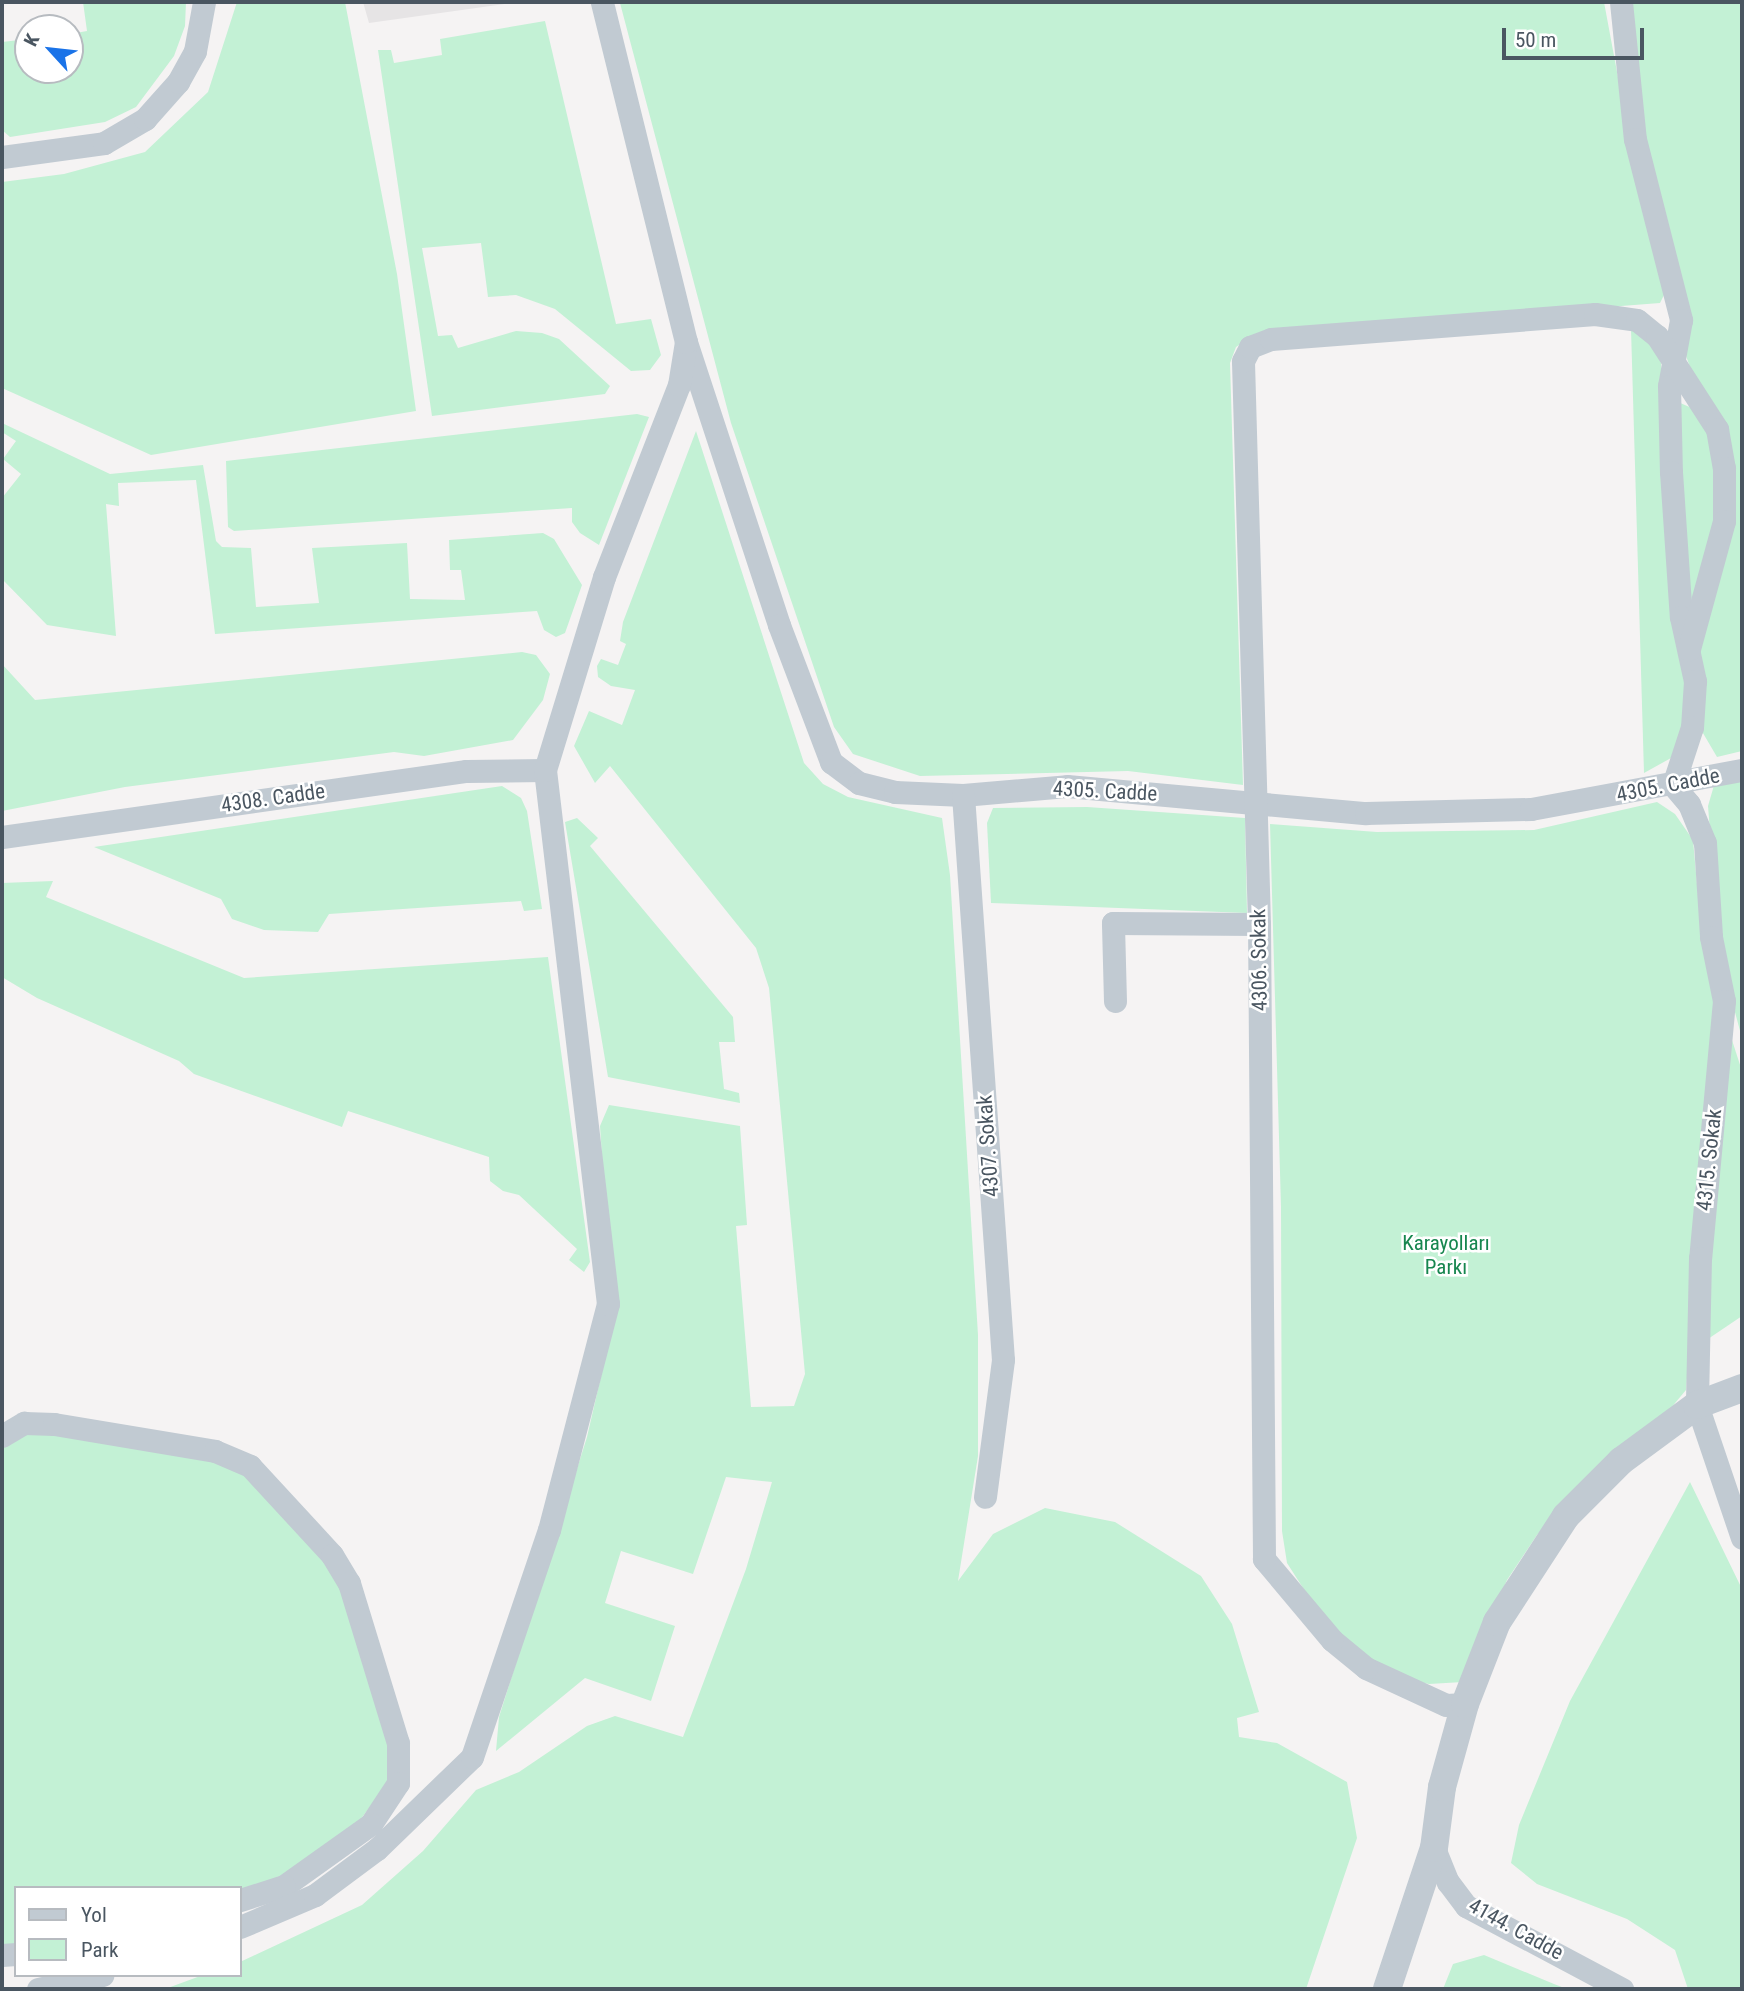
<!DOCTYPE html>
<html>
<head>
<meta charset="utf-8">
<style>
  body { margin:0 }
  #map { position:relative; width:1744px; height:1991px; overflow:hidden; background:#f5f3f3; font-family:"Roboto Condensed",sans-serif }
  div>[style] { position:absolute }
  .education>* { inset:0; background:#e6e4e5 }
  .green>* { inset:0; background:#c3f1d5 }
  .minor>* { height:23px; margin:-11.5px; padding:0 11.5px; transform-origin:11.5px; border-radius:11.5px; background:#c1cad2 }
  .tertiary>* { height:28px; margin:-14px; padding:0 14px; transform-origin:14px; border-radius:14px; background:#c1cad2 }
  span { translate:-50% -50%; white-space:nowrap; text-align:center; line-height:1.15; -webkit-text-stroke:5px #fff; paint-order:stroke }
  .street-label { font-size:21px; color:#4a5661 }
  .park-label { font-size:21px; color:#17864f }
  .frame { position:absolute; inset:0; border:4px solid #4a5661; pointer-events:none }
  .legend { position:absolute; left:14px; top:1886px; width:228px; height:91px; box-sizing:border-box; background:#fff; border:2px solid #b7bbc0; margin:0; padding:9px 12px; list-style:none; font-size:21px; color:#4a5661 }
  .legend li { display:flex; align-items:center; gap:14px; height:35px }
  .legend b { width:35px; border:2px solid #b7bbc0 }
  .north { position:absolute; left:14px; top:14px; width:70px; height:70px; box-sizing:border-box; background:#fff; border:2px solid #b7bbc0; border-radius:50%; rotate:297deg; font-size:19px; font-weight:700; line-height:28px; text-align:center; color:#4a5661 }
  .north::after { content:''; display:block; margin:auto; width:24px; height:32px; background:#1a73e8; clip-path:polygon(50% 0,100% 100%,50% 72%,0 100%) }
  .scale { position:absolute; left:1502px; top:28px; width:142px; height:32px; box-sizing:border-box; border:4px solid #4a5661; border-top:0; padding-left:9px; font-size:21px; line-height:24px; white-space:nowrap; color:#4a5661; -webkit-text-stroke:5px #fff; paint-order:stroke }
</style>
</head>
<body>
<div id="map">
  <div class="education">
    <i style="clip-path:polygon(363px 2px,518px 2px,369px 23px)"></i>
  </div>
  <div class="green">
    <i style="clip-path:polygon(83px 2px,186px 2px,185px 26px,174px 56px,136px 107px,105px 122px,10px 137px,2px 130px,2px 42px,28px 39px,28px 70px,70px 70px,70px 34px,87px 31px)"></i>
    <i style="clip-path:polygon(237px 2px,345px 2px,397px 274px,416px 411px,151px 455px,2px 388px,2px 182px,64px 174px,145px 152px,208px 92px)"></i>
    <i style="clip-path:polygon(1604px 2px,1636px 174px,1668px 287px,1660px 303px,1256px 334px,1236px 347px,1230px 363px,1243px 785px,1128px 771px,920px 776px,853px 754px,834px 727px,731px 423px,620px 3px)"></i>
    <i style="clip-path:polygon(1626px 2px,1742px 2px,1742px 751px,1717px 757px,1700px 728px,1700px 627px,1733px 488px,1685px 353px,1650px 176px)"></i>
    <i style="clip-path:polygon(545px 21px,616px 324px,651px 319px,661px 355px,650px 370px,631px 371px,555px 309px,516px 295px,488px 297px,481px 243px,422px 248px,438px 336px,452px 335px,458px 348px,516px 331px,542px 333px,559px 339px,610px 386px,605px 394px,432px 416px,378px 50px,391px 50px,394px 63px,442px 55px,440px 39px)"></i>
    <i style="clip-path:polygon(1631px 329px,1656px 349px,1661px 363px,1686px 666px,1684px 731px,1671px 758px,1644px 773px)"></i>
    <i style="clip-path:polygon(1678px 402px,1701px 412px,1718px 445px,1722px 505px,1689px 615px)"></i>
    <i style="clip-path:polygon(637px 414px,649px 417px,599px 545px,580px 533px,572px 522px,572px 508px,234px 531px,228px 527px,226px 461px)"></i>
    <i style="clip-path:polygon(2px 423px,110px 474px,203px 465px,216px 541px,222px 547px,251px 548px,256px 607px,319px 603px,312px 548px,407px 543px,410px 599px,465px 600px,461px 570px,450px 570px,449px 540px,543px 533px,554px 539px,582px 585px,565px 633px,556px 637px,544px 630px,537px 611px,215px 634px,196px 480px,118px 483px,119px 506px,106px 504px,116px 636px,47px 625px,2px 579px,2px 498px,21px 474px,3px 459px,16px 441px,2px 432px)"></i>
    <i style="clip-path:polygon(696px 431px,804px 763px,823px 784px,848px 797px,942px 818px,950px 875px,978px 1335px,978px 1456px,958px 1581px,993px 1534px,1045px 1508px,1115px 1522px,1201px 1576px,1232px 1624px,1259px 1712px,1237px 1718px,1239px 1737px,1277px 1743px,1347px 1782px,1357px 1838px,1306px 1989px,165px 1989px,203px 1975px,240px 1975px,240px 1962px,362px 1905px,423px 1851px,476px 1790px,519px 1772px,587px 1726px,615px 1716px,683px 1737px,746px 1569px,772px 1482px,726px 1477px,693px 1574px,621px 1551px,605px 1603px,675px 1626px,651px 1701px,585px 1678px,496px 1751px,499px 1717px,587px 1437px,613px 1324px,600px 1126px,609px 1105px,740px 1126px,747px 1225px,736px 1226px,751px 1407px,794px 1406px,805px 1374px,769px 988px,756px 948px,610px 766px,595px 783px,574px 746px,589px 711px,622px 725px,635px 690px,611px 686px,598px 677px,597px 666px,601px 659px,618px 665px,626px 644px,620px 641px,623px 622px)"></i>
    <i style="clip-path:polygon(522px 652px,536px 655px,550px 674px,543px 700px,513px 740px,424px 756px,394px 752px,125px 787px,2px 811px,2px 664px,35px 700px)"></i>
    <i style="clip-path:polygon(1742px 780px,1742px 1038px,1720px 957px,1708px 806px,1715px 782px)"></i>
    <i style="clip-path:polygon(502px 786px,521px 798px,527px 811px,542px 909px,524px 911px,521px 901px,329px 914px,318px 932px,264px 930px,232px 919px,221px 899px,94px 847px)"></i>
    <i style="clip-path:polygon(1657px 802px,1675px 814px,1693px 840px,1700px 917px,1717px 1012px,1686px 1390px,1660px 1421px,1579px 1486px,1537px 1535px,1507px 1580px,1463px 1682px,1429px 1684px,1401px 1678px,1355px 1653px,1312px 1602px,1287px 1563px,1282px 1531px,1281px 1207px,1270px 824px,1377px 832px,1534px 830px)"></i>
    <i style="clip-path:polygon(1087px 807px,1245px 818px,1247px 913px,991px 903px,987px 823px,993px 808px)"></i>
    <i style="clip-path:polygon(577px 818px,598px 838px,590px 846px,733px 1017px,735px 1042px,719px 1042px,724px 1089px,739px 1093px,740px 1103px,608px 1077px,565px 822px)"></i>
    <i style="clip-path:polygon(53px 881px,46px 897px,244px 978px,548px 957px,590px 1262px,584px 1272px,569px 1260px,577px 1249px,519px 1195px,503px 1191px,490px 1181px,489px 1157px,348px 1111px,342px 1127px,194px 1074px,179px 1061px,37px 998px,2px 977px,2px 883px)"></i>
    <i style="clip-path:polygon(1730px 1034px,1742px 1071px,1742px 1316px,1705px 1341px,1707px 1233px)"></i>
    <i style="clip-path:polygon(28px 1429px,196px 1454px,256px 1480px,344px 1587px,395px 1773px,340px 1847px,240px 1895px,240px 1888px,16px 1888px,16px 1947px,2px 1948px,2px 1445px)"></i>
    <i style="clip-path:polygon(1690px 1482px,1742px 1589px,1742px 1989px,1688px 1989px,1675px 1950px,1627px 1919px,1537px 1884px,1511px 1863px,1519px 1825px,1570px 1701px)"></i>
    <i style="clip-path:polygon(1484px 1955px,1554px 1984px,1567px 1989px,1443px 1989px,1453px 1964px)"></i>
  </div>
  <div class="minor">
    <i style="left:1621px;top:2px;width:138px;rotate:84.2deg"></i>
    <i style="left:1635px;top:139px;width:187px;rotate:75.7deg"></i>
    <i style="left:1681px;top:320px;width:67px;rotate:100.3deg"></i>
    <i style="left:1669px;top:386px;width:86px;rotate:88.7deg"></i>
    <i style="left:1671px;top:472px;width:145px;rotate:86.1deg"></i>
    <i style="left:1681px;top:617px;width:66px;rotate:77.7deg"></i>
    <i style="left:1695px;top:681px;width:46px;rotate:93.7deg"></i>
    <i style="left:1692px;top:727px;width:61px;rotate:108.1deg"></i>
    <i style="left:1673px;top:785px;width:25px;rotate:50deg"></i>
    <i style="left:1689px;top:804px;width:42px;rotate:67.7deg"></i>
    <i style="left:1705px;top:843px;width:94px;rotate:86.3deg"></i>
    <i style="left:1711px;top:937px;width:65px;rotate:78.5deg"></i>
    <i style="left:1724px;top:1001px;width:258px;rotate:95.3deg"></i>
    <i style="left:1700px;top:1258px;width:147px;rotate:91.2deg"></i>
    <i style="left:1697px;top:1405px;width:140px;rotate:71.3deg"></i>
    <i style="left:2px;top:157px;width:103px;rotate:-7.8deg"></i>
    <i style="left:104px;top:143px;width:48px;rotate:-30.3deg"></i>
    <i style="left:145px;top:119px;width:50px;rotate:-48.3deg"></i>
    <i style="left:178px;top:82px;width:35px;rotate:-61deg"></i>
    <i style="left:195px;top:51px;width:50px;rotate:-79.6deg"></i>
    <i style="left:687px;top:345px;width:295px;rotate:71.8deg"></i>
    <i style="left:779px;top:625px;width:147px;rotate:69.2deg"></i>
    <i style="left:831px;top:762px;width:35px;rotate:37deg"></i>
    <i style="left:859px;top:783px;width:37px;rotate:14deg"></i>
    <i style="left:895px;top:792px;width:68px;rotate:2.5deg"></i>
    <i style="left:963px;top:795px;width:104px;rotate:-4.9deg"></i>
    <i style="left:1067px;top:786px;width:300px;rotate:5.2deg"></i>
    <i style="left:1366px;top:813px;width:165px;rotate:-1.4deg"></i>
    <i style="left:1531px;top:809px;width:215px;rotate:-10.5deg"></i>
    <i style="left:963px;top:795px;width:566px;rotate:85.95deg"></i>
    <i style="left:1003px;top:1360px;width:138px;rotate:97.5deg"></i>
    <i style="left:2px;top:837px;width:469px;rotate:-8.1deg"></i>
    <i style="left:466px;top:771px;width:79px;rotate:-0.7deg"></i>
    <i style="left:1115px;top:1001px;width:78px;rotate:-91.5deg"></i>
    <i style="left:1113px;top:923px;width:146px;rotate:0.4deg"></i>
    <i style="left:2px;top:1436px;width:26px;rotate:-31deg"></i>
    <i style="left:24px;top:1423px;width:30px;rotate:2deg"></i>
    <i style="left:54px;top:1424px;width:163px;rotate:9.5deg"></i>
    <i style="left:215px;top:1451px;width:38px;rotate:23deg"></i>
    <i style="left:250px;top:1466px;width:121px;rotate:47.3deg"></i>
    <i style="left:332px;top:1555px;width:33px;rotate:59deg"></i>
    <i style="left:349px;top:1583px;width:167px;rotate:73deg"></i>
    <i style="left:398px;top:1743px;width:40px;rotate:90deg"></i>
    <i style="left:398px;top:1783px;width:49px;rotate:123.4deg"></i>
    <i style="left:371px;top:1824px;width:107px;rotate:144.5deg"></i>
    <i style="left:284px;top:1886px;width:46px;rotate:162.3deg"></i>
    <i style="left:1465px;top:1704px;width:19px;rotate:177deg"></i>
    <i style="left:1446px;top:1705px;width:88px;rotate:-155.2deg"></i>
    <i style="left:1366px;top:1668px;width:44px;rotate:-140.5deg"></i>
    <i style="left:1332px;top:1640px;width:106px;rotate:-130deg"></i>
    <i style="left:1264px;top:1559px;width:635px;rotate:-90.45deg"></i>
    <i style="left:1259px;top:924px;width:563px;rotate:-91.63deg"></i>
    <i style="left:1243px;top:361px;width:16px;rotate:-63deg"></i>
    <i style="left:1250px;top:347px;width:22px;rotate:-21deg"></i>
    <i style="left:1271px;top:339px;width:325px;rotate:-4.4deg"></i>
    <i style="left:1595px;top:314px;width:42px;rotate:8.1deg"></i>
    <i style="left:1637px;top:320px;width:26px;rotate:39deg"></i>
    <i style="left:1657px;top:336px;width:111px;rotate:57.2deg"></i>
    <i style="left:1717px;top:429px;width:40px;rotate:80deg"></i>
    <i style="left:1724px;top:468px;width:53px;rotate:90deg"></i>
    <i style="left:1724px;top:521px;width:133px;rotate:105.3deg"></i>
    <i style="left:1434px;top:1848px;width:37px;rotate:68deg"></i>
    <i style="left:1448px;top:1882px;width:30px;rotate:53deg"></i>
    <i style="left:1466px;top:1906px;width:177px;rotate:28deg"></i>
    <i style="left:240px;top:1927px;width:82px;rotate:-23.1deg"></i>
    <i style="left:315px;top:1895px;width:77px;rotate:-36.6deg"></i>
    <i style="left:377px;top:1849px;width:132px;rotate:-44.1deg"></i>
    <i style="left:472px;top:1757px;width:240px;rotate:-71.3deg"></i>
    <i style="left:549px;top:1530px;width:234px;rotate:-75.4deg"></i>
    <i style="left:608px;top:1304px;width:538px;rotate:-96.73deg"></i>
    <i style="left:545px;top:770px;width:202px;rotate:-73deg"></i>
    <i style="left:604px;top:577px;width:206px;rotate:-68.7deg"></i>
    <i style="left:679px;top:385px;width:44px;rotate:-80.8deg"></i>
    <i style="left:686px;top:342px;width:350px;rotate:-103.9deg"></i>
    <i style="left:2px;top:1955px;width:14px;rotate:-4deg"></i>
    <i style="left:38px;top:1989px;width:66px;rotate:-12.3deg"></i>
  </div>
  <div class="tertiary">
    <i style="left:1387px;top:1989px;width:149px;rotate:-71.6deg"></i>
    <i style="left:1434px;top:1848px;width:62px;rotate:-82.5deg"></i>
    <i style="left:1442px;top:1787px;width:86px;rotate:-74.5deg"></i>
    <i style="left:1465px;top:1704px;width:88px;rotate:-68.7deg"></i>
    <i style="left:1497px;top:1622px;width:126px;rotate:-56.9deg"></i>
    <i style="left:1566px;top:1516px;width:78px;rotate:-45deg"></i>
    <i style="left:1621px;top:1461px;width:94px;rotate:-36.4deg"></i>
    <i style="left:1697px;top:1405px;width:48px;rotate:-20.7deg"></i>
  </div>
  <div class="street-label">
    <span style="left:1668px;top:785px;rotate:-11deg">4305. Cadde</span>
    <span style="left:1105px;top:791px;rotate:3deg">4305. Cadde</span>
    <span style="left:273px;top:798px;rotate:-8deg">4308. Cadde</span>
    <span style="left:1259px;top:960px;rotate:-91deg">4306. Sokak</span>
    <span style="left:988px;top:1146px;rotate:-94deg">4307. Sokak</span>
    <span style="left:1709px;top:1160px;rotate:-84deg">4315. Sokak</span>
    <span style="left:1516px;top:1929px;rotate:29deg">4144. Cadde</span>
  </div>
  <div class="park-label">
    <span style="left:1446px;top:1255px">Karayolları<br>Parkı</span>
  </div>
  <div class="frame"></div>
  <ul class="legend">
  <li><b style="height:9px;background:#c1cad2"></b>Yol</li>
  <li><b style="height:19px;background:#c3f1d5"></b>Park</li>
  </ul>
  <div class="north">K</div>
  <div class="scale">50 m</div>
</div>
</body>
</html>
